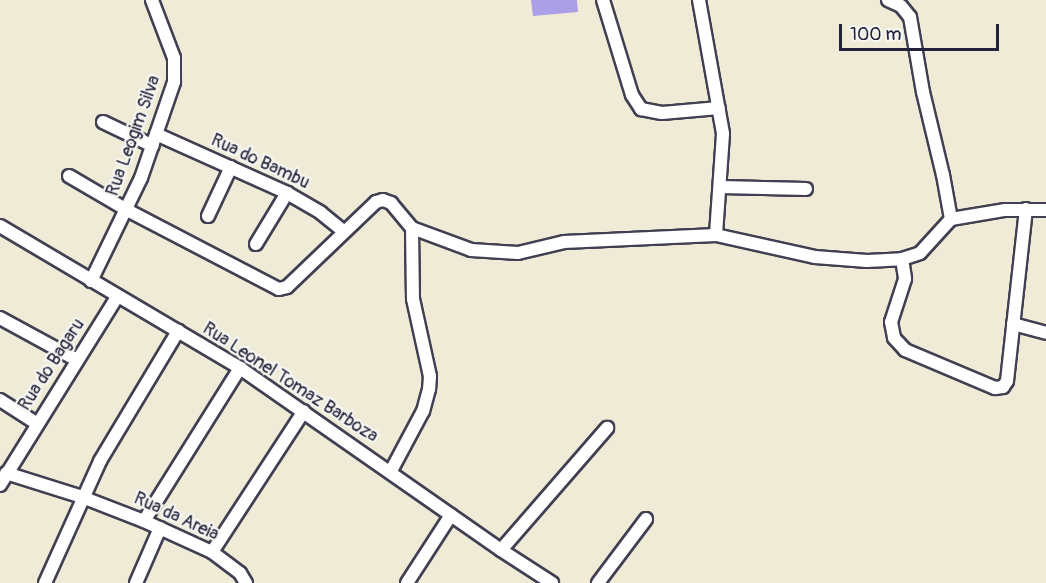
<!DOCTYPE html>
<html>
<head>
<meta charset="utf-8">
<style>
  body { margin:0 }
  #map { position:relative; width:1046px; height:583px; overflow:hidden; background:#efebd6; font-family:Pangolin,sans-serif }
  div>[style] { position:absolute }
  .building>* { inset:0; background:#ab9fe8 }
  .roads { filter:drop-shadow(2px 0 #414052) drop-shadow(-2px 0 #414052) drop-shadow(0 2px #414052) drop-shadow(0 -2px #414052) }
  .minor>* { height:12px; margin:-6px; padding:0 6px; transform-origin:6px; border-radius:6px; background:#fff }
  span { translate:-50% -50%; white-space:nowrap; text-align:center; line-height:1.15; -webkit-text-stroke:4.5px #f6f6f2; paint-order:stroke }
  .street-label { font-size:18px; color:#22223b }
  .scale { position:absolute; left:839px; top:24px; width:160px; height:27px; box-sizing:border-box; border:3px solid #22223b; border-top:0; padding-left:8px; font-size:18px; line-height:21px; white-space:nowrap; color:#22223b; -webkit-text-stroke:4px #f6f6f2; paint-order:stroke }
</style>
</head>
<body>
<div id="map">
  <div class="building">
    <i style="clip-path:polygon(531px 0,577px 0,578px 12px,533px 16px)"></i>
  </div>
  <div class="roads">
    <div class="minor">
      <i style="left:603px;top:0;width:99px;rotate:73deg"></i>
      <i style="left:632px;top:95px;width:17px;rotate:57deg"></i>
      <i style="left:641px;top:109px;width:21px;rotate:11deg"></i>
      <i style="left:662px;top:113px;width:57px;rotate:-5deg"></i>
      <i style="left:699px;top:0;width:136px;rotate:79.8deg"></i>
      <i style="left:723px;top:134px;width:101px;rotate:94deg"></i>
      <i style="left:888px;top:0;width:14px;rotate:25deg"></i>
      <i style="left:901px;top:6px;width:14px;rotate:51deg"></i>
      <i style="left:910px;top:17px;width:76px;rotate:80.2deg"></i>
      <i style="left:923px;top:92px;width:85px;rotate:76.5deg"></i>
      <i style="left:943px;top:175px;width:45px;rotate:79.7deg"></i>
      <i style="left:103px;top:122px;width:55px;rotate:25.6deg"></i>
      <i style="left:156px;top:134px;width:144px;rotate:24.2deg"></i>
      <i style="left:287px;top:193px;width:39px;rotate:30deg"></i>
      <i style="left:321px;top:213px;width:28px;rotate:39deg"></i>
      <i style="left:69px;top:176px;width:67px;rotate:30.4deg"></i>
      <i style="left:127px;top:210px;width:171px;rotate:27.5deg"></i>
      <i style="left:279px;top:289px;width:8px;rotate:-14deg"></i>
      <i style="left:287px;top:287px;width:123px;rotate:-43.7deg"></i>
      <i style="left:376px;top:202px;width:7px;rotate:-16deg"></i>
      <i style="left:383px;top:200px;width:9px;rotate:21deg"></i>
      <i style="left:391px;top:203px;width:33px;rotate:50deg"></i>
      <i style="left:412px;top:228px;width:71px;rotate:89.2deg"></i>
      <i style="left:413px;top:299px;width:79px;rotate:77.6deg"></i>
      <i style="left:430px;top:376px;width:13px;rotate:94deg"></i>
      <i style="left:429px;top:389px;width:23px;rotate:105deg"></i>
      <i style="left:423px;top:411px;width:68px;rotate:118.1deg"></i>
      <i style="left:721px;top:187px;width:85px;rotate:1.3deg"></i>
      <i style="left:208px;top:216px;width:54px;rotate:-64.9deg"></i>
      <i style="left:0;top:226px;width:279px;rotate:30.6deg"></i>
      <i style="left:240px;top:368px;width:318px;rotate:34.9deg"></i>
      <i style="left:501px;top:550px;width:61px;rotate:32.9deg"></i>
      <i style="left:412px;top:228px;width:63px;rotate:20.4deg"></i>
      <i style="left:471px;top:250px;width:47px;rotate:3.7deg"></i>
      <i style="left:518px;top:253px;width:47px;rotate:-13.4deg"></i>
      <i style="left:564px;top:242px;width:152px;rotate:-2.6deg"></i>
      <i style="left:716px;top:235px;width:101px;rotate:12.5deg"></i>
      <i style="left:815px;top:257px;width:52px;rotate:4.4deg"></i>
      <i style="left:867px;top:261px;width:35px;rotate:-3deg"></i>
      <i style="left:902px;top:259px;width:19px;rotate:-18deg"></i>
      <i style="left:920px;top:253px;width:46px;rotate:-47.6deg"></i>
      <i style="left:951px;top:219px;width:55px;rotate:-9.5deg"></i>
      <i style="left:1005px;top:210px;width:41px"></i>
      <i style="left:256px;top:244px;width:60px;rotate:-58.7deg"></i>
      <i style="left:902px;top:259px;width:20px;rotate:81deg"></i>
      <i style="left:905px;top:279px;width:45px;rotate:108deg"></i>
      <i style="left:891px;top:322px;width:16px;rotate:79deg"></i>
      <i style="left:894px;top:338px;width:16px;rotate:47deg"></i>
      <i style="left:905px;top:350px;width:98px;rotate:22.9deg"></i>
      <i style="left:995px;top:388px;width:8px;rotate:-7deg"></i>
      <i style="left:1003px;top:387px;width:7px;rotate:-56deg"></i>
      <i style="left:1007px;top:381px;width:173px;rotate:-83.7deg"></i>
      <i style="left:91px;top:281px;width:114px;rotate:-64.1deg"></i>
      <i style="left:141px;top:178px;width:102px;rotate:-71deg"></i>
      <i style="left:174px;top:82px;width:24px;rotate:-90deg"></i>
      <i style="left:174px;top:58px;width:62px;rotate:-110.8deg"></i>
      <i style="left:0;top:318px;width:88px;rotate:28.6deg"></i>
      <i style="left:1013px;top:324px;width:34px;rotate:15deg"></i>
      <i style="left:0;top:400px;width:43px;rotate:32.6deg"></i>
      <i style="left:6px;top:473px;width:80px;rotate:17.5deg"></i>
      <i style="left:82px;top:497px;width:66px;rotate:21.2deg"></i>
      <i style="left:144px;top:521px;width:75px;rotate:24.5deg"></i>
      <i style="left:212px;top:552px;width:35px;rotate:37deg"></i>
      <i style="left:240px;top:573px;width:12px;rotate:59deg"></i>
      <i style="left:0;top:485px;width:221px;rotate:-58.1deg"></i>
      <i style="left:144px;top:521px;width:181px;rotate:-57.9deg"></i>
      <i style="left:501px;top:550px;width:162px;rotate:-49deg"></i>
      <i style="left:212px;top:552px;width:168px;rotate:-56.9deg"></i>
      <i style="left:45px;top:583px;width:134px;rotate:-65.7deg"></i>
      <i style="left:100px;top:461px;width:152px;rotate:-59deg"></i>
      <i style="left:136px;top:583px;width:60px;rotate:-66.4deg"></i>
      <i style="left:407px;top:583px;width:81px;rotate:-57.1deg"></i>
      <i style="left:598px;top:583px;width:80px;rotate:-53.1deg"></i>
    </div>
  </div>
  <div class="street-label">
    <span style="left:134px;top:136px;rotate:-70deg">Rua Leogim Silva</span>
    <span style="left:260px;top:162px;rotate:25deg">Rua do Bambu</span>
    <span style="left:52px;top:365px;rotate:-57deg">Rua do Bagaru</span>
    <span style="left:290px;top:383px;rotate:33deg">Rua Leonel Tomaz Barboza</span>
    <span style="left:176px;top:517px;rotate:25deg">Rua da Areia</span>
  </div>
  <div class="scale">100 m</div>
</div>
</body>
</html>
